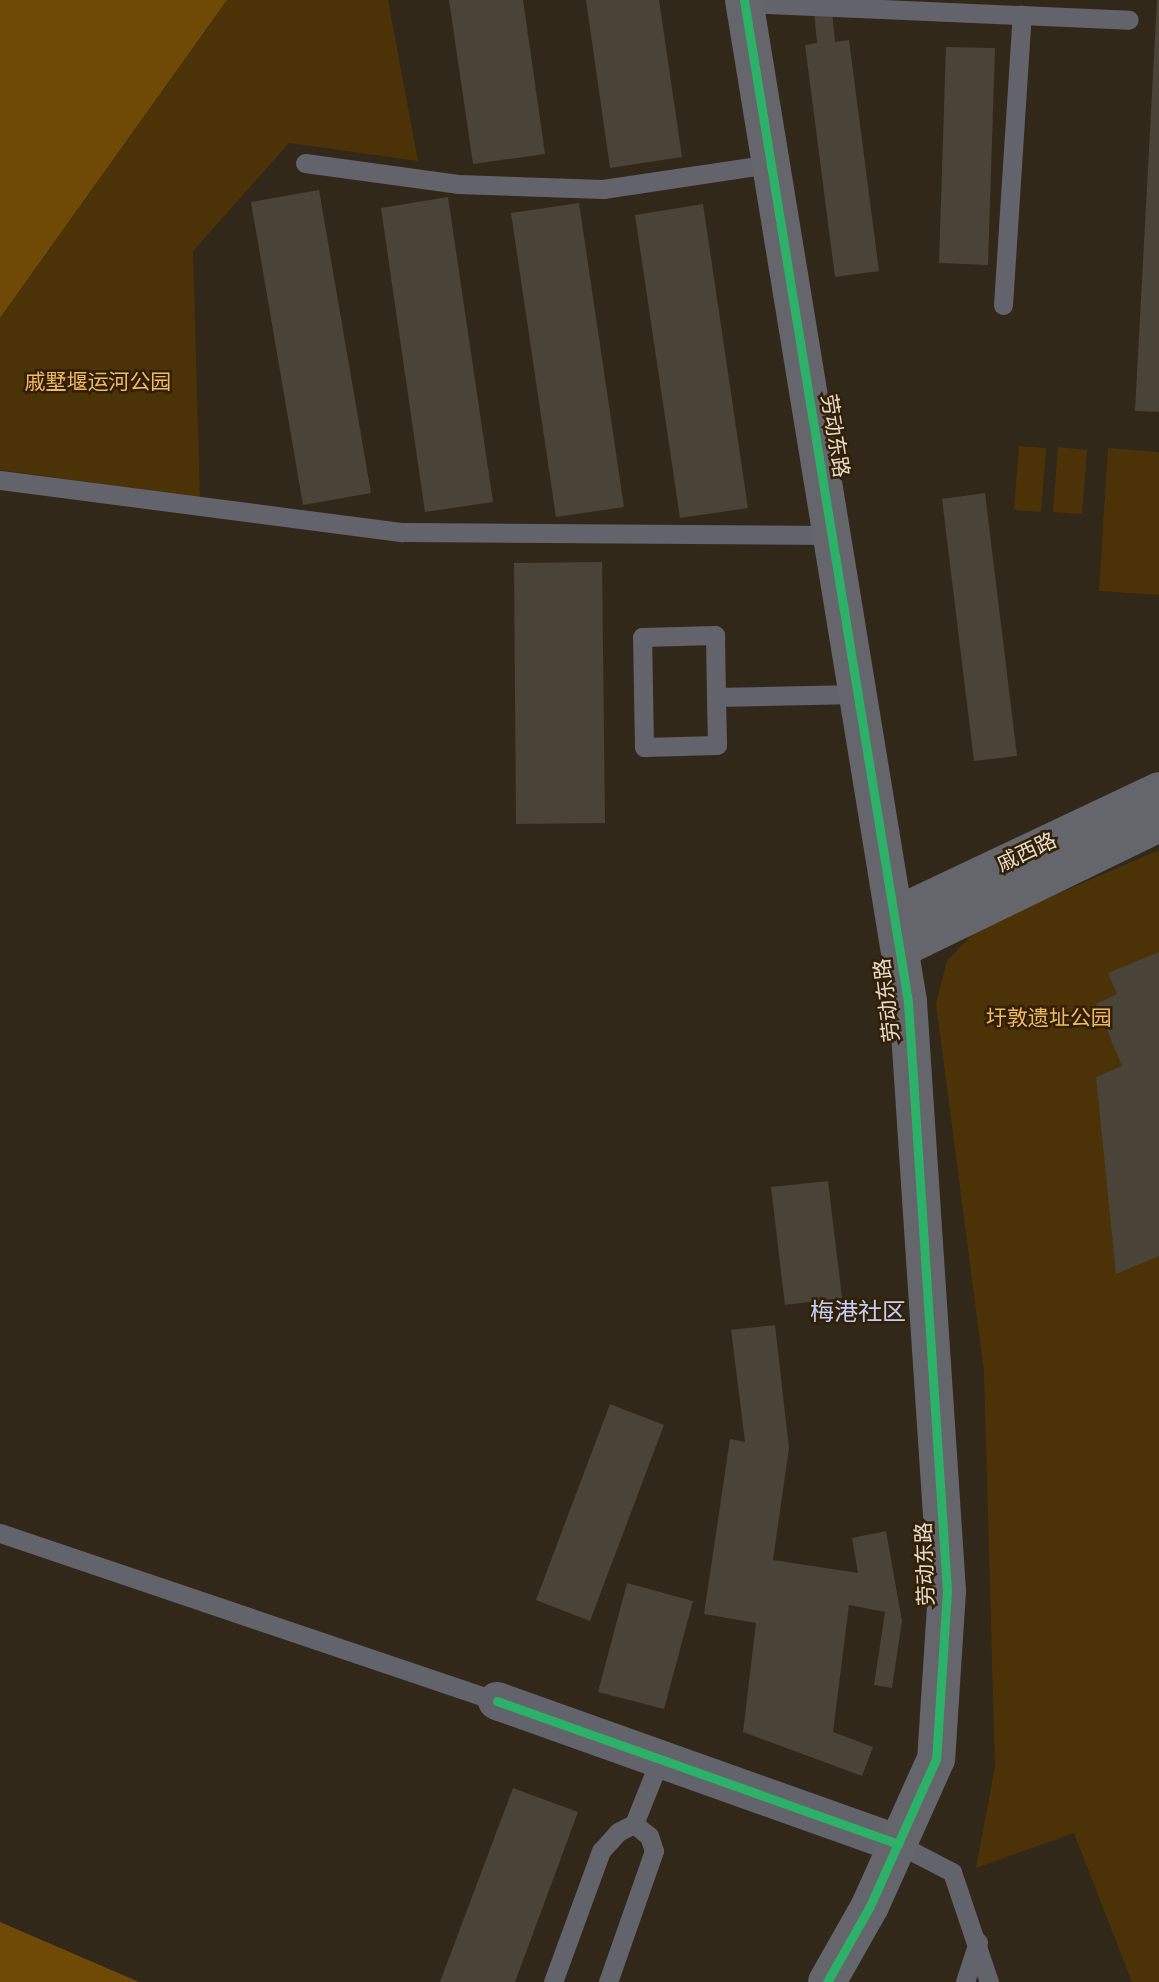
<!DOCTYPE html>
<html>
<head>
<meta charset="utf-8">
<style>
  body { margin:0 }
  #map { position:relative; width:1159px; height:1982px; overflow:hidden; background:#31281a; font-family:"Varela Round","Noto Sans SC",sans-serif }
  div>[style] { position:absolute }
  .green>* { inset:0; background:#4b3207 }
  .water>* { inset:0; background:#6e4a06 }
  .building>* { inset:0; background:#4a4337 }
  .lane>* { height:19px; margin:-9.5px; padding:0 9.5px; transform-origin:9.5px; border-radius:9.5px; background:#63646b }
  .street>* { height:38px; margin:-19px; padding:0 19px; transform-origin:19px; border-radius:19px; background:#63646b }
  .secondary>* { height:38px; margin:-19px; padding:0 19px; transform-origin:19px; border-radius:19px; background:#65656c }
  .cycleway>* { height:9px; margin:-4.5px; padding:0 4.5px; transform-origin:4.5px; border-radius:4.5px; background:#2db169 }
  span { translate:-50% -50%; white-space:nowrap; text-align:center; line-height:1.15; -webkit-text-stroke:5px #312006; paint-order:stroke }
  .park-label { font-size:21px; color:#f4b963 }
  .street-label { font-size:21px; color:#e6dbcc }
  .quarter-label { font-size:24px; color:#c1cff9 }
</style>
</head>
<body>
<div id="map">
  <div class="green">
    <i style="clip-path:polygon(227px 0,388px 0,418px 161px,289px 143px,193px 251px,200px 498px,0 470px,0 318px)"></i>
    <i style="clip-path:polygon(1019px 446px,1046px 448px,1041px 512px,1014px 510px)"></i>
    <i style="clip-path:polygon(1058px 447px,1087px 450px,1082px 514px,1053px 512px)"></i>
    <i style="clip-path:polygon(1108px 448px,1159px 452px,1159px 595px,1099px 591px)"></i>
    <i style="clip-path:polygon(1159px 850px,1159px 1982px,1132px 1982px,1074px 1833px,976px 1868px,995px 1767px,984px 1372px,936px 1003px,947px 961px,977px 929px)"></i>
  </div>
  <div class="water">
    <i style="clip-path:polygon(0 0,227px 0,0 318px)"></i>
    <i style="clip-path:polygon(0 1922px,139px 1982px,0 1982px)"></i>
  </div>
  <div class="building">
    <i style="clip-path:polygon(449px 0,523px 0,545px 154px,473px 164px)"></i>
    <i style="clip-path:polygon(586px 0,659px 0,682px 157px,610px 168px)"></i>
    <i style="clip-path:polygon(813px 0,831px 0,835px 42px,849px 40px,879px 271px,835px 277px,805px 45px,817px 43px)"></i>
    <i style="clip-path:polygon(1157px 0,1159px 0,1159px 412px,1135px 411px)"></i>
    <i style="clip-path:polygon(946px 47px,995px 48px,988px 265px,939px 263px)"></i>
    <i style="clip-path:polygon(319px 190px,371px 493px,303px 505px,251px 202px)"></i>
    <i style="clip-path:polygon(448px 197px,493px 502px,425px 512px,381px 208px)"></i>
    <i style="clip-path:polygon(579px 203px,624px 507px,556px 517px,511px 213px)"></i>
    <i style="clip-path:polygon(703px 204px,748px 508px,680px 518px,635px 215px)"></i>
    <i style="clip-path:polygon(985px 493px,1017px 756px,974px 761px,942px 499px)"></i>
    <i style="clip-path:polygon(602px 562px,605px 823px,516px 824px,514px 563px)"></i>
    <i style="clip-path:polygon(1159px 952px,1159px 1256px,1116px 1274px,1096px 1077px,1122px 1066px,1096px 1004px,1117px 994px,1108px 973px)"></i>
    <i style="clip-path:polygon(828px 1181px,842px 1298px,785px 1305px,771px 1187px)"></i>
    <i style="clip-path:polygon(775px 1325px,789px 1448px,773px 1560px,858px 1573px,852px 1538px,886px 1531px,902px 1621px,892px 1688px,874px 1685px,885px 1612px,849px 1605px,833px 1732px,873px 1747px,862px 1776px,743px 1732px,756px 1623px,704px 1614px,730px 1439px,745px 1442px,731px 1330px)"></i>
    <i style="clip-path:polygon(610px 1404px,664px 1425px,590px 1621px,536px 1600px)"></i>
    <i style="clip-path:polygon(627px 1583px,693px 1601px,664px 1709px,598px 1692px)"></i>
    <i style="clip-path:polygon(513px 1788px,578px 1812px,515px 1982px,440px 1982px)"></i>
  </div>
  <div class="lane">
    <i style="left:745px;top:3px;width:384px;rotate:2.5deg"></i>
    <i style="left:305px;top:163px;width:154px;rotate:7.8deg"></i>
    <i style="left:458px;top:184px;width:145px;rotate:2deg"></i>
    <i style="left:603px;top:189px;width:170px;rotate:-8.5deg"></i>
    <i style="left:1003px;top:305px;width:291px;rotate:-86.3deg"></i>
    <i style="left:0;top:480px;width:406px;rotate:7.4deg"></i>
    <i style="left:403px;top:532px;width:429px;rotate:0.4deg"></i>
    <i style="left:716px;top:697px;width:48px;rotate:88.8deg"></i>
    <i style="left:717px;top:745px;width:73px;rotate:178.4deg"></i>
    <i style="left:644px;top:747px;width:110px;rotate:-91deg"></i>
    <i style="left:642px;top:637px;width:73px;rotate:-1.6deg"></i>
    <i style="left:715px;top:635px;width:62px;rotate:89.1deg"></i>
    <i style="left:716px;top:697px;width:142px;rotate:-1.2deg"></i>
    <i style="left:0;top:1533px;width:525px;rotate:18.68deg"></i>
    <i style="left:898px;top:1844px;width:61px;rotate:27.4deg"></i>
    <i style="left:952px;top:1872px;width:116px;rotate:71.4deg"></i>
    <i style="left:553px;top:1982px;width:140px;rotate:-69.9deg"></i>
    <i style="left:601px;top:1851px;width:25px;rotate:-48deg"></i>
    <i style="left:618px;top:1832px;width:18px;rotate:-27deg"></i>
    <i style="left:634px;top:1824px;width:70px;rotate:-68.2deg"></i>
    <i style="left:608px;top:1982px;width:139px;rotate:-70.7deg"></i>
    <i style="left:654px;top:1851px;width:16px;rotate:-108deg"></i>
    <i style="left:649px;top:1836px;width:19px;rotate:-141deg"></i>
    <i style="left:965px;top:1982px;width:42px;rotate:-72deg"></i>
  </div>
  <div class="street">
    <i style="left:497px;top:1701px;width:426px;rotate:19.6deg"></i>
  </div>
  <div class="secondary">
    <i style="left:744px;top:0;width:1015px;rotate:80.7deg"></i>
    <i style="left:908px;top:1002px;width:590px;rotate:86.21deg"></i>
    <i style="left:947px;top:1591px;width:168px;rotate:93.7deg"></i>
    <i style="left:936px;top:1759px;width:161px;rotate:114.2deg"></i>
    <i style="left:870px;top:1906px;width:87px;rotate:119.5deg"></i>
    <i style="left:895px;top:916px;width:292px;rotate:-25.3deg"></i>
    <i style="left:900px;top:949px;width:288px;rotate:-25.9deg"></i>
  </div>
  <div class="cycleway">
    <i style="left:744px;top:0;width:1015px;rotate:80.7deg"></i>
    <i style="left:908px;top:1002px;width:590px;rotate:86.21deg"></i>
    <i style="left:947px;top:1591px;width:168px;rotate:93.7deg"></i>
    <i style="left:936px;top:1759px;width:161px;rotate:114.2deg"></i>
    <i style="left:870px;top:1906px;width:87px;rotate:119.5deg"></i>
    <i style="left:497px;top:1701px;width:426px;rotate:19.6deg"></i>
  </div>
  <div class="park-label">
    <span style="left:98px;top:383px">戚墅堰运河公园</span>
    <span style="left:1049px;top:1019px">圩敦遗址公园</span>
  </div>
  <div class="street-label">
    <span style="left:834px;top:436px;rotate:81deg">劳动东路</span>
    <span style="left:1027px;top:853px;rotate:-25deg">戚西路</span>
    <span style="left:888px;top:1000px;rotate:-97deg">劳动东路</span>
    <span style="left:926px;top:1564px;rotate:-92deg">劳动东路</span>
  </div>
  <div class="quarter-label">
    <span style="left:858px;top:1313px">梅港社区</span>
  </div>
</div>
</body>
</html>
